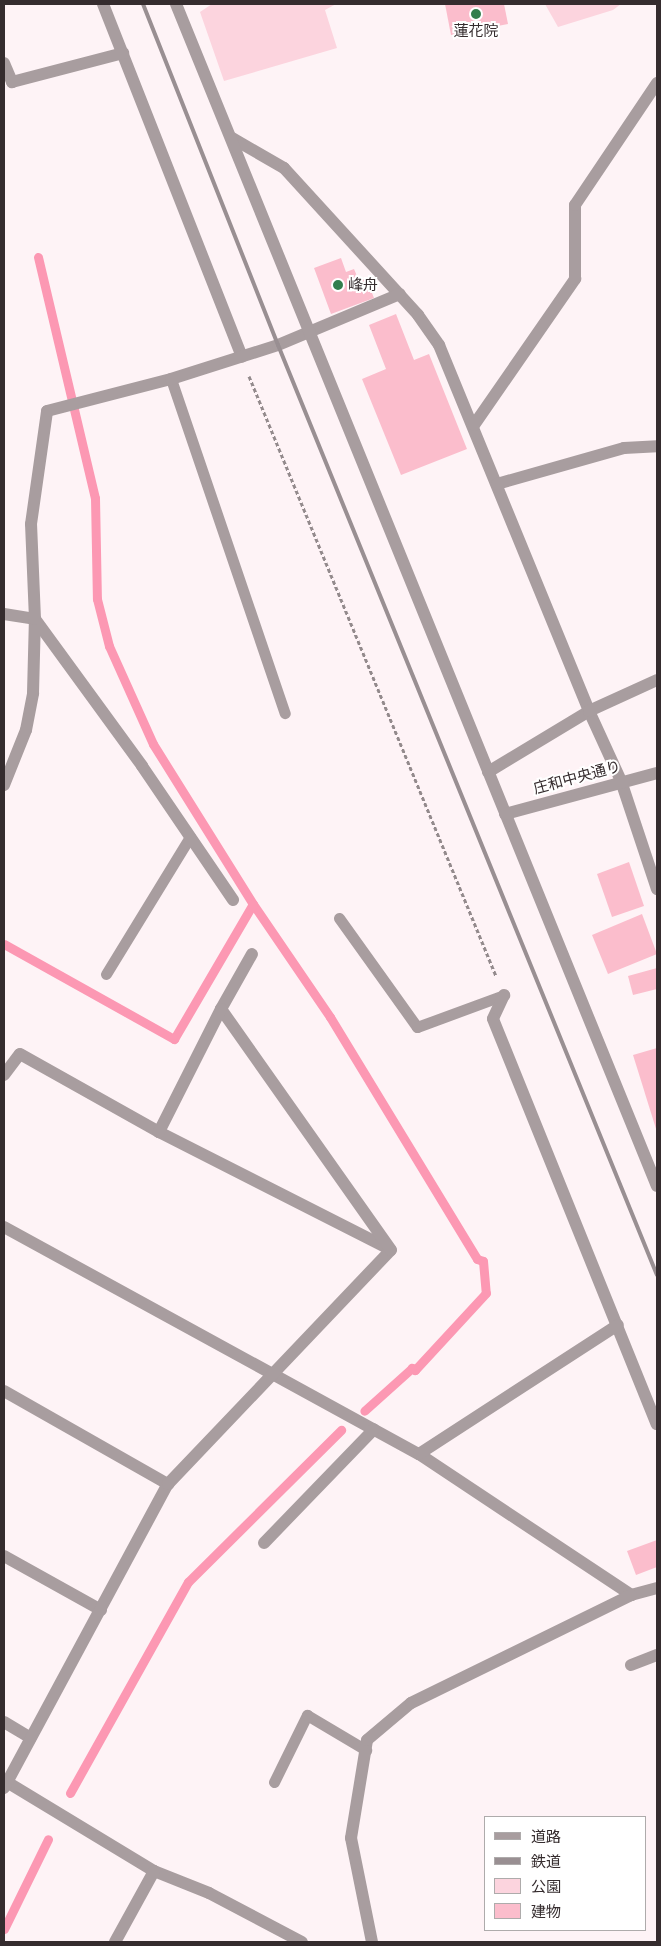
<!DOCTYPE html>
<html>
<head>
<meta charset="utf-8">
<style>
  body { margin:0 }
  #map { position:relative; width:661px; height:1946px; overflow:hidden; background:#fef3f6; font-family:Arial,"Noto Sans JP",sans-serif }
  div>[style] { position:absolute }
  .green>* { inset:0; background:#fcd4de }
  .stream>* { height:9px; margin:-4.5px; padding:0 4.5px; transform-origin:4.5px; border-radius:4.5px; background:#fc98b3 }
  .building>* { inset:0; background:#fbbdcc }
  .path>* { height:3px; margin-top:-1.5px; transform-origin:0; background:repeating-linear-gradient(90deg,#938a8c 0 4px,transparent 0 6.5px) }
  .service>* { height:11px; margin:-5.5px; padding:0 5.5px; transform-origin:5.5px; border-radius:5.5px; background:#a89d9f }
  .minor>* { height:12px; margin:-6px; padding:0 6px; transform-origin:6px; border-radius:6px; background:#a89d9f }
  .tertiary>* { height:12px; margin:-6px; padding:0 6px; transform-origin:6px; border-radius:6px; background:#a89d9f }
  .rail>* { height:4px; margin:-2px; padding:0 2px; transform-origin:2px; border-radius:2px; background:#998f92 }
  .dots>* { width:14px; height:14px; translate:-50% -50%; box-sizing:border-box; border:2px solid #fff; border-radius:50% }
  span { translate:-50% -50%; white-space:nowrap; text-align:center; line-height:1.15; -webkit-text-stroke:4px #fff; paint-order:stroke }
  .poi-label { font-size:15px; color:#352c2e }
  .left { translate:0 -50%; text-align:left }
  .street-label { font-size:15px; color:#352c2e }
  .frame { position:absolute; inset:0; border:5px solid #352c2e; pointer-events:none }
  .legend { position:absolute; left:484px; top:1816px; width:162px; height:115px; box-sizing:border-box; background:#fff; border:1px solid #aeabab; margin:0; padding:6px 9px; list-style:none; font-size:15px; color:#352c2e }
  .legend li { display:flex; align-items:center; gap:10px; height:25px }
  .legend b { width:25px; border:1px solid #aeabab }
</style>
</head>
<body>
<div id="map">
  <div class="green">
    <i style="clip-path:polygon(212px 4px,336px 4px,325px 10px,337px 48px,224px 81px,200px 12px)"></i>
    <i style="clip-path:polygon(545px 4px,621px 4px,613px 10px,558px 27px)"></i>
  </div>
  <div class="stream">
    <i style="left:38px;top:257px;width:248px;rotate:76.7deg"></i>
    <i style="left:95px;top:498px;width:101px;rotate:88.9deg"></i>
    <i style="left:97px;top:599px;width:49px;rotate:75.7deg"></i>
    <i style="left:109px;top:646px;width:107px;rotate:65.8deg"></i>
    <i style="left:153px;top:744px;width:189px;rotate:58deg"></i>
    <i style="left:253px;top:904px;width:137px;rotate:55.7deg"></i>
    <i style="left:330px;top:1017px;width:283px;rotate:58.7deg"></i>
    <i style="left:477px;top:1259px;width:6px;rotate:18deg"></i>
    <i style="left:483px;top:1261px;width:32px;rotate:85deg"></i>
    <i style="left:486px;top:1293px;width:105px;rotate:132.7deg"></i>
    <i style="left:415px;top:1370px;width:4px;rotate:-146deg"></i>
    <i style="left:412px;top:1368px;width:64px;rotate:138.1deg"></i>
    <i style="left:4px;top:944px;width:195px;rotate:29.2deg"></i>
    <i style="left:174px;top:1039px;width:156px;rotate:-59.7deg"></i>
    <i style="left:70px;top:1793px;width:242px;rotate:-60.8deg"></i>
    <i style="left:188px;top:1582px;width:216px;rotate:-44.8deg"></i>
    <i style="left:4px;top:1929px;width:100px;rotate:-63.9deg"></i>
  </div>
  <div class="building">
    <i style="clip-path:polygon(445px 4px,504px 4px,508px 24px,451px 35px)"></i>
    <i style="clip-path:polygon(341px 258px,346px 272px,354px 269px,359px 281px,366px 278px,374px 298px,331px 314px,314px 268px)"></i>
    <i style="clip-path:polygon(396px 314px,414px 360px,429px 354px,467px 449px,401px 475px,362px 379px,386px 369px,369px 325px)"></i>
    <i style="clip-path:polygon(629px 862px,644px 906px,612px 917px,597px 874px)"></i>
    <i style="clip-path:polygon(642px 914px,657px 954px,608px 974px,592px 935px)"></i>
    <i style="clip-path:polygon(657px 968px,657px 989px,633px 995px,628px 976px)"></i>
    <i style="clip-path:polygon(657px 1048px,657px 1132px,633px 1055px)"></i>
    <i style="clip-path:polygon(657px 1540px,657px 1567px,636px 1575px,627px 1551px)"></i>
  </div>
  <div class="path">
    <i style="left:249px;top:376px;width:649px;rotate:67.62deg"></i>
  </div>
  <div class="service">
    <i style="left:171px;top:379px;width:353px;rotate:71.2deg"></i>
    <i style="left:339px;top:918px;width:134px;rotate:54.4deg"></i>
    <i style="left:417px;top:1027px;width:93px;rotate:-20.2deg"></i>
    <i style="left:106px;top:974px;width:161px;rotate:-58.5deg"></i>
    <i style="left:274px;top:1782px;width:75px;rotate:-63.8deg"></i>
    <i style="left:307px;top:1715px;width:69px;rotate:30.7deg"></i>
  </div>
  <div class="minor">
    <i style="left:103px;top:4px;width:379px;rotate:68.5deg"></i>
    <i style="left:4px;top:63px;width:21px;rotate:67deg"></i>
    <i style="left:12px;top:82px;width:115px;rotate:-14.6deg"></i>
    <i style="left:232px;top:138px;width:60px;rotate:30deg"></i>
    <i style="left:284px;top:168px;width:199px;rotate:47.6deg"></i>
    <i style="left:418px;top:315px;width:37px;rotate:55deg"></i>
    <i style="left:439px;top:345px;width:396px;rotate:67.7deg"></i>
    <i style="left:589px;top:711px;width:77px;rotate:65.4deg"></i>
    <i style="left:621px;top:781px;width:114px;rotate:71.6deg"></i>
    <i style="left:474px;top:425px;width:178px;rotate:-55.3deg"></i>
    <i style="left:575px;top:279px;width:74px;rotate:-90deg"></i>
    <i style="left:575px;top:205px;width:147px;rotate:-56.1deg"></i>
    <i style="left:497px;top:484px;width:132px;rotate:-15.8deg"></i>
    <i style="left:624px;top:448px;width:33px;rotate:-3deg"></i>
    <i style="left:4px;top:614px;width:31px;rotate:9deg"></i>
    <i style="left:35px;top:619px;width:182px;rotate:53.9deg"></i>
    <i style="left:142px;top:766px;width:162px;rotate:55.8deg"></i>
    <i style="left:488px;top:772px;width:118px;rotate:-31.1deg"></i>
    <i style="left:589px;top:711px;width:75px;rotate:-24.5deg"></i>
    <i style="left:4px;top:785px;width:59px;rotate:-68.2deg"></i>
    <i style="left:26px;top:730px;width:38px;rotate:-79deg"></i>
    <i style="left:33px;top:693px;width:74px;rotate:-88.5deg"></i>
    <i style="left:35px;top:619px;width:95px;rotate:-92.4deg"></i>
    <i style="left:31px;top:524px;width:114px;rotate:-81.9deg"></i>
    <i style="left:47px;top:411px;width:128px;rotate:-14.5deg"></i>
    <i style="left:171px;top:379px;width:112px;rotate:-17.6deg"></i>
    <i style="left:278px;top:345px;width:132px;rotate:-22.7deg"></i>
    <i style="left:504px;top:995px;width:26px;rotate:115deg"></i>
    <i style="left:493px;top:1019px;width:437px;rotate:68deg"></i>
    <i style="left:221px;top:1009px;width:63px;rotate:-60.6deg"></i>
    <i style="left:4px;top:1075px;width:26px;rotate:-53deg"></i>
    <i style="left:20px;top:1054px;width:159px;rotate:29.3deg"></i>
    <i style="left:159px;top:1132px;width:257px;rotate:26.9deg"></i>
    <i style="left:4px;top:1227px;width:473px;rotate:28.7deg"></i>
    <i style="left:419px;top:1454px;width:255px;rotate:33.6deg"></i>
    <i style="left:631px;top:1595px;width:27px;rotate:-15deg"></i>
    <i style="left:4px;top:1391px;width:189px;rotate:29.6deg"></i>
    <i style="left:419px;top:1454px;width:237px;rotate:-33deg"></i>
    <i style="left:264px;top:1543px;width:158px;rotate:-46deg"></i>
    <i style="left:4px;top:1556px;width:111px;rotate:29.1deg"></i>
    <i style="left:631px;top:1665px;width:28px;rotate:-21deg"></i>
    <i style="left:4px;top:1722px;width:31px;rotate:31deg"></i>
    <i style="left:7px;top:1782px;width:172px;rotate:31.2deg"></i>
    <i style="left:154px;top:1871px;width:59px;rotate:21.8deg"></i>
    <i style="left:209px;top:1893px;width:105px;rotate:27.8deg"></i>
    <i style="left:4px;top:1788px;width:345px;rotate:-61.7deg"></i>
    <i style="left:168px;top:1484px;width:323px;rotate:-46.4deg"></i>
    <i style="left:391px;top:1250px;width:295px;rotate:-125.2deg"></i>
    <i style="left:221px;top:1009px;width:138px;rotate:116.8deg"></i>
    <i style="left:115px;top:1942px;width:81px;rotate:-61.2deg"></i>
    <i style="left:372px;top:1942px;width:106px;rotate:-101.4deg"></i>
    <i style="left:351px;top:1838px;width:99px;rotate:-80.7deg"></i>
    <i style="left:367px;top:1740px;width:57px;rotate:-40.1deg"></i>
    <i style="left:411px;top:1703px;width:245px;rotate:-26.1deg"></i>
  </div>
  <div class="tertiary">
    <i style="left:176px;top:4px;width:1276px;rotate:67.86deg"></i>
    <i style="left:505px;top:814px;width:157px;rotate:-15.1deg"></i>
  </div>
  <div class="rail">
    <i style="left:143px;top:4px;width:367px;rotate:68.4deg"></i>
    <i style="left:278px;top:345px;width:1004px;rotate:67.83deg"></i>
  </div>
  <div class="dots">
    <i style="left:476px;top:14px;background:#327e4d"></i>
    <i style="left:338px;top:285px;background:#327e4d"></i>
  </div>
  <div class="poi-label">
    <span style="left:476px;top:31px">蓮花院</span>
    <span class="left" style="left:348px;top:285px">峰舟</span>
  </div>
  <div class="street-label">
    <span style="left:577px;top:777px;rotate:-15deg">庄和中央通り</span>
  </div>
  <div class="frame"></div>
  <ul class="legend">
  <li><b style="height:6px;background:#a89d9f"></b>道路</li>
  <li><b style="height:6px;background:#998f92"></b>鉄道</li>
  <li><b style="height:14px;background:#fcd4de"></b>公園</li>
  <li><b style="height:14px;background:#fbbdcc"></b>建物</li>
  </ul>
</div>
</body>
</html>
